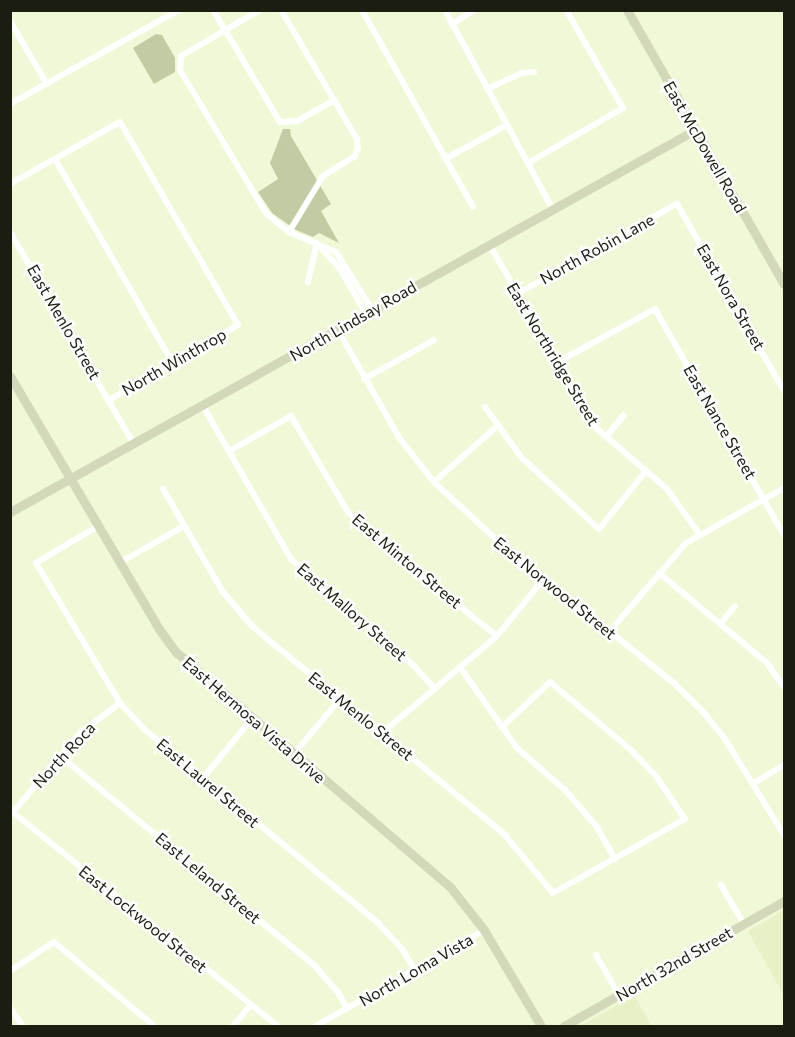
<!DOCTYPE html>
<html>
<head>
<meta charset="utf-8">
<style>
  body { margin:0 }
  #map { position:relative; width:795px; height:1037px; overflow:hidden; background:#f0f9d7; font-family:Commissioner,sans-serif }
  div>[style] { position:absolute }
  .built>* { inset:0; background:#e6f1c7 }
  .green>* { inset:0; background:#c2cca4 }
  .street>* { height:6px; margin:-3px; padding:0 3px; transform-origin:3px; border-radius:3px; background:#fff }
  .secondary>* { height:9px; margin:-4.5px; padding:0 4.5px; transform-origin:4.5px; border-radius:4.5px; background:#d2d8b9 }
  span { translate:-50% -50%; white-space:nowrap; text-align:center; line-height:1.15; -webkit-text-stroke:5px #fff; paint-order:stroke }
  .street-label { font-size:16px; color:#1a1d10 }
  .frame { position:absolute; inset:0; border:12px solid #1a1d10; pointer-events:none }
</style>
</head>
<body>
<div id="map">
  <div class="built">
    <i style="clip-path:polygon(784px 910px,784px 996px,748px 931px)"></i>
    <i style="clip-path:polygon(634px 996px,652px 1026px,580px 1026px)"></i>
  </div>
  <div class="green">
    <i style="clip-path:polygon(156px 34px,162px 35px,175px 58px,175px 72px,154px 84px,133px 48px)"></i>
    <i style="clip-path:polygon(283px 129px,290px 129px,291px 136px,331px 204px,321px 211px,339px 243px,319px 233px,313px 237px,296px 230px,272px 213px,258px 192px,278px 179px,270px 163px)"></i>
  </div>
  <div class="street">
    <i style="left:213px;top:10px;width:131px;rotate:59.1deg"></i>
    <i style="left:280px;top:122px;width:17px;rotate:-3deg"></i>
    <i style="left:297px;top:121px;width:43px;rotate:-28.9deg"></i>
    <i style="left:260px;top:10px;width:91px;rotate:149.8deg"></i>
    <i style="left:181px;top:56px;width:14px;rotate:94deg"></i>
    <i style="left:180px;top:70px;width:167px;rotate:59deg"></i>
    <i style="left:266px;top:213px;width:30px;rotate:40deg"></i>
    <i style="left:289px;top:232px;width:51px;rotate:23.1deg"></i>
    <i style="left:336px;top:252px;width:70px;rotate:57.9deg"></i>
    <i style="left:281px;top:10px;width:150px;rotate:59.5deg"></i>
    <i style="left:357px;top:139px;width:9px;rotate:84deg"></i>
    <i style="left:358px;top:148px;width:9px;rotate:111deg"></i>
    <i style="left:355px;top:156px;width:38px;rotate:148deg"></i>
    <i style="left:323px;top:176px;width:66px;rotate:121.3deg"></i>
    <i style="left:362px;top:10px;width:226px;rotate:60.6deg"></i>
    <i style="left:445px;top:10px;width:225px;rotate:61.6deg"></i>
    <i style="left:10px;top:21px;width:73px;rotate:59.6deg"></i>
    <i style="left:452px;top:24px;width:26px;rotate:-32deg"></i>
    <i style="left:487px;top:89px;width:38px;rotate:-25deg"></i>
    <i style="left:521px;top:73px;width:13px;rotate:-4deg"></i>
    <i style="left:10px;top:104px;width:193px;rotate:-29.1deg"></i>
    <i style="left:447px;top:158px;width:68px;rotate:-28.8deg"></i>
    <i style="left:55px;top:159px;width:236px;rotate:60deg"></i>
    <i style="left:528px;top:163px;width:110px;rotate:-30.1deg"></i>
    <i style="left:623px;top:108px;width:113px;rotate:-120.2deg"></i>
    <i style="left:10px;top:184px;width:126px;rotate:-29.4deg"></i>
    <i style="left:120px;top:122px;width:235px;rotate:59.8deg"></i>
    <i style="left:238px;top:325px;width:149px;rotate:149.8deg"></i>
    <i style="left:10px;top:232px;width:246px;rotate:59.7deg"></i>
    <i style="left:317px;top:244px;width:34px;rotate:47deg"></i>
    <i style="left:340px;top:269px;width:52px;rotate:60deg"></i>
    <i style="left:489px;top:244px;width:211px;rotate:59.9deg"></i>
    <i style="left:595px;top:427px;width:95px;rotate:40.7deg"></i>
    <i style="left:667px;top:489px;width:57px;rotate:54.3deg"></i>
    <i style="left:308px;top:282px;width:39px;rotate:-77deg"></i>
    <i style="left:517px;top:294px;width:184px;rotate:-29.4deg"></i>
    <i style="left:677px;top:204px;width:215px;rotate:60.2deg"></i>
    <i style="left:338px;top:330px;width:125px;rotate:60.4deg"></i>
    <i style="left:400px;top:439px;width:55px;rotate:51.7deg"></i>
    <i style="left:434px;top:482px;width:88px;rotate:42.7deg"></i>
    <i style="left:499px;top:542px;width:226px;rotate:38.9deg"></i>
    <i style="left:675px;top:684px;width:41px;rotate:45deg"></i>
    <i style="left:704px;top:713px;width:33px;rotate:51deg"></i>
    <i style="left:725px;top:739px;width:113px;rotate:58.4deg"></i>
    <i style="left:556px;top:363px;width:113px;rotate:-28.6deg"></i>
    <i style="left:655px;top:309px;width:260px;rotate:60.3deg"></i>
    <i style="left:364px;top:379px;width:80px;rotate:-29.1deg"></i>
    <i style="left:203px;top:406px;width:177px;rotate:60.1deg"></i>
    <i style="left:291px;top:559px;width:163px;rotate:41deg"></i>
    <i style="left:414px;top:666px;width:31px;rotate:48deg"></i>
    <i style="left:485px;top:407px;width:62px;rotate:54.2deg"></i>
    <i style="left:521px;top:457px;width:106px;rotate:42.7deg"></i>
    <i style="left:599px;top:529px;width:75px;rotate:-51deg"></i>
    <i style="left:606px;top:437px;width:28px;rotate:-51deg"></i>
    <i style="left:229px;top:451px;width:71px;rotate:-29.4deg"></i>
    <i style="left:291px;top:416px;width:112px;rotate:59.3deg"></i>
    <i style="left:348px;top:512px;width:34px;rotate:45deg"></i>
    <i style="left:372px;top:536px;width:160px;rotate:38.7deg"></i>
    <i style="left:434px;top:482px;width:84px;rotate:-41.6deg"></i>
    <i style="left:163px;top:489px;width:119px;rotate:59.8deg"></i>
    <i style="left:223px;top:592px;width:46px;rotate:49.4deg"></i>
    <i style="left:253px;top:627px;width:327px;rotate:39.5deg"></i>
    <i style="left:505px;top:835px;width:75px;rotate:50.4deg"></i>
    <i style="left:553px;top:893px;width:151px;rotate:-29.3deg"></i>
    <i style="left:685px;top:819px;width:52px;rotate:-124deg"></i>
    <i style="left:656px;top:776px;width:37px;rotate:-134deg"></i>
    <i style="left:630px;top:749px;width:104px;rotate:-140.1deg"></i>
    <i style="left:550px;top:682px;width:66px;rotate:136.8deg"></i>
    <i style="left:98px;top:526px;width:72px;rotate:149.2deg"></i>
    <i style="left:36px;top:563px;width:163px;rotate:59deg"></i>
    <i style="left:120px;top:703px;width:37px;rotate:47deg"></i>
    <i style="left:145px;top:730px;width:301px;rotate:39.6deg"></i>
    <i style="left:377px;top:922px;width:37px;rotate:47deg"></i>
    <i style="left:402px;top:949px;width:27px;rotate:59deg"></i>
    <i style="left:119px;top:563px;width:75px;rotate:-29.6deg"></i>
    <i style="left:659px;top:573px;width:141px;rotate:39.8deg"></i>
    <i style="left:767px;top:663px;width:29px;rotate:55deg"></i>
    <i style="left:720px;top:624px;width:23px;rotate:-50deg"></i>
    <i style="left:609px;top:632px;width:118px;rotate:-49.1deg"></i>
    <i style="left:686px;top:543px;width:112px;rotate:-29.3deg"></i>
    <i style="left:462px;top:670px;width:95px;rotate:54.8deg"></i>
    <i style="left:517px;top:748px;width:64px;rotate:41.2deg"></i>
    <i style="left:565px;top:790px;width:49px;rotate:49.1deg"></i>
    <i style="left:597px;top:827px;width:37px;rotate:61deg"></i>
    <i style="left:382px;top:733px;width:148px;rotate:-40.1deg"></i>
    <i style="left:495px;top:638px;width:77px;rotate:-50.3deg"></i>
    <i style="left:59px;top:755px;width:332px;rotate:39.5deg"></i>
    <i style="left:315px;top:966px;width:35px;rotate:49deg"></i>
    <i style="left:338px;top:992px;width:19px;rotate:62deg"></i>
    <i style="left:293px;top:755px;width:73px;rotate:-50deg"></i>
    <i style="left:203px;top:778px;width:75px;rotate:-50.4deg"></i>
    <i style="left:754px;top:783px;width:35px;rotate:-31deg"></i>
    <i style="left:10px;top:810px;width:344px;rotate:38.9deg"></i>
    <i style="left:13px;top:812px;width:105px;rotate:-49.6deg"></i>
    <i style="left:81px;top:732px;width:49px;rotate:-36.6deg"></i>
    <i style="left:721px;top:885px;width:45px;rotate:59.5deg"></i>
    <i style="left:596px;top:955px;width:46px;rotate:60.1deg"></i>
    <i style="left:10px;top:971px;width:53px;rotate:-33.4deg"></i>
    <i style="left:54px;top:942px;width:131px;rotate:40deg"></i>
    <i style="left:10px;top:1008px;width:22px;rotate:54deg"></i>
    <i style="left:233px;top:1026px;width:25px;rotate:-50deg"></i>
    <i style="left:316px;top:1026px;width:193px;rotate:-29.7deg"></i>
  </div>
  <div class="secondary">
    <i style="left:627px;top:10px;width:316px;rotate:60.2deg"></i>
    <i style="left:10px;top:376px;width:294px;rotate:59.5deg"></i>
    <i style="left:159px;top:629px;width:29px;rotate:54deg"></i>
    <i style="left:176px;top:652px;width:362px;rotate:40.6deg"></i>
    <i style="left:451px;top:888px;width:53px;rotate:51.8deg"></i>
    <i style="left:484px;top:930px;width:112px;rotate:59.3deg"></i>
    <i style="left:10px;top:512px;width:784px;rotate:-29.15deg"></i>
    <i style="left:564px;top:1026px;width:253px;rotate:-29.6deg"></i>
  </div>
  <div class="street-label">
    <span style="left:705px;top:147px;rotate:60deg">East McDowell Road</span>
    <span style="left:597px;top:249px;rotate:-29deg">North Robin Lane</span>
    <span style="left:731px;top:297px;rotate:60deg">East Nora Street</span>
    <span style="left:353px;top:321px;rotate:-30deg">North Lindsay Road</span>
    <span style="left:64px;top:322px;rotate:60deg">East Menlo Street</span>
    <span style="left:553px;top:354px;rotate:59deg">East Northridge Street</span>
    <span style="left:174px;top:362px;rotate:-30deg">North Winthrop</span>
    <span style="left:720px;top:422px;rotate:60deg">East Nance Street</span>
    <span style="left:407px;top:561px;rotate:40deg">East Minton Street</span>
    <span style="left:555px;top:588px;rotate:39deg">East Norwood Street</span>
    <span style="left:352px;top:612px;rotate:41deg">East Mallory Street</span>
    <span style="left:361px;top:716px;rotate:39deg">East Menlo Street</span>
    <span style="left:254px;top:720px;rotate:41deg">East Hermosa Vista Drive</span>
    <span style="left:64px;top:755px;rotate:-47deg">North Roca</span>
    <span style="left:208px;top:783px;rotate:40deg">East Laurel Street</span>
    <span style="left:208px;top:878px;rotate:40deg">East Leland Street</span>
    <span style="left:143px;top:919px;rotate:39deg">East Lockwood Street</span>
    <span style="left:674px;top:964px;rotate:-30deg">North 32nd Street</span>
    <span style="left:416px;top:970px;rotate:-30deg">North Loma Vista</span>
  </div>
  <div class="frame"></div>
</div>
</body>
</html>
